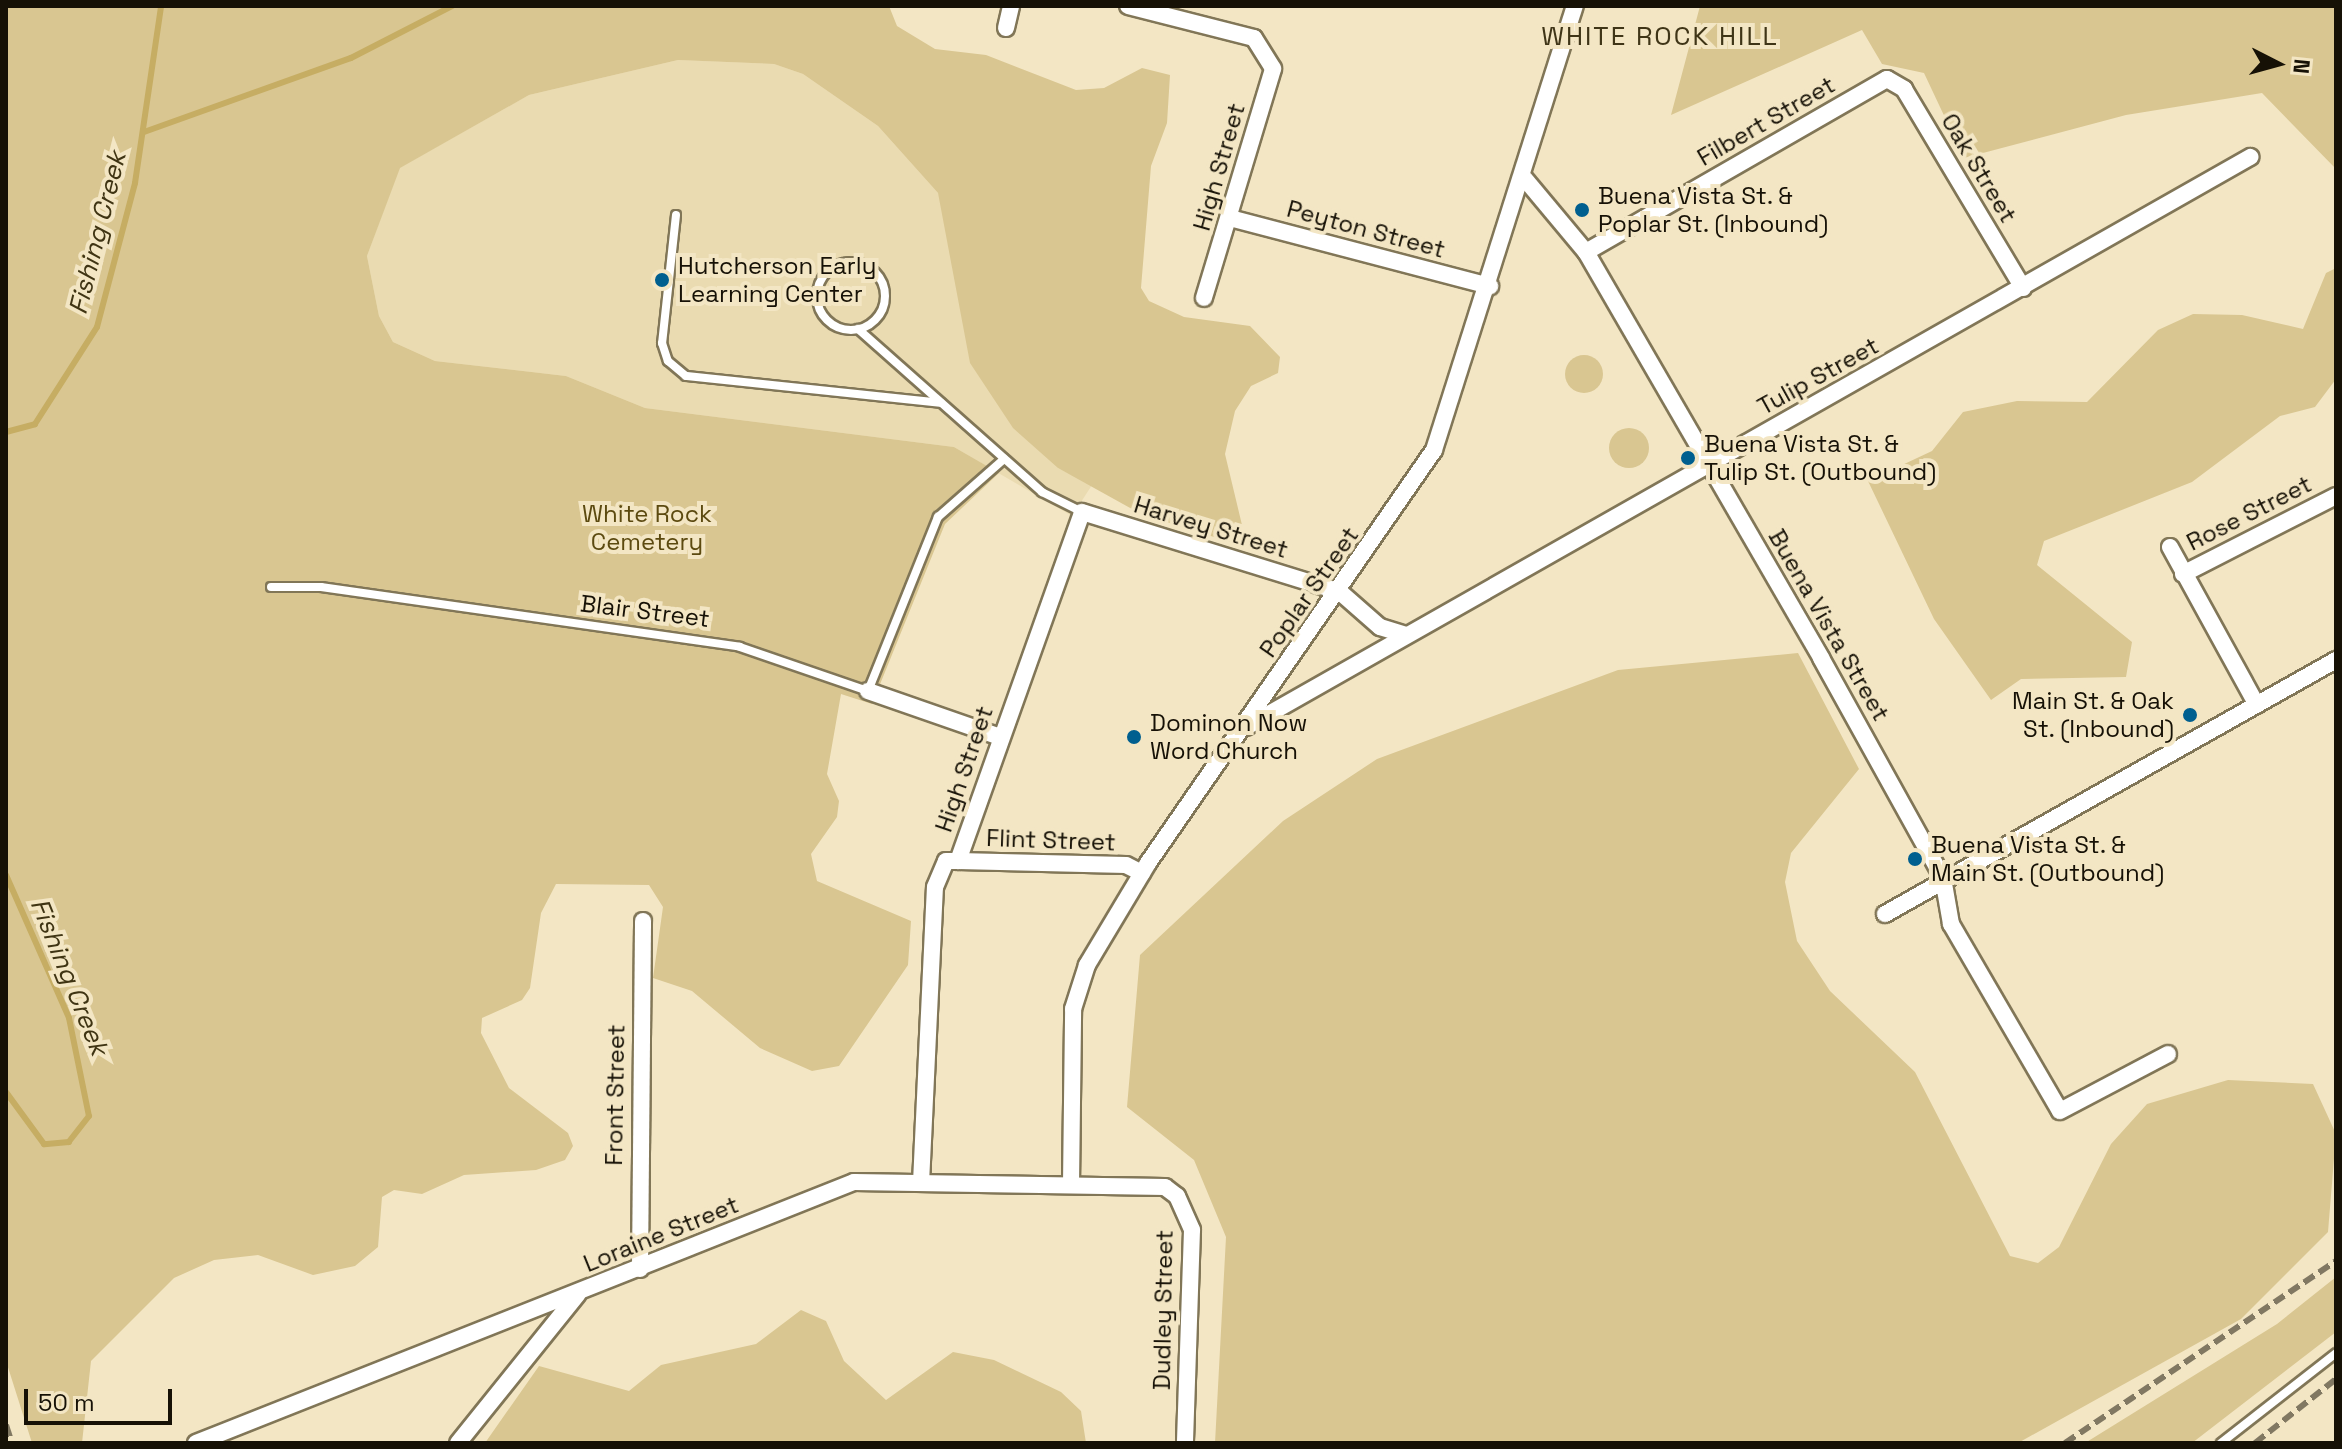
<!DOCTYPE html>
<html>
<head>
<meta charset="utf-8">
<style>
  body { margin:0 }
  #map { position:relative; width:2342px; height:1449px; overflow:hidden; background:#f3e6c4; font-family:"Space Grotesk",sans-serif }
  div>[style] { position:absolute }
  .built>* { inset:0; background:#eadbb1 }
  .green>* { inset:0; background:#d9c691 }
  .round { border-radius:50% }
  .stream>* { height:6px; margin:-3px; padding:0 3px; transform-origin:3px; border-radius:3px; background:#c6ad63 }
  .roads { filter:drop-shadow(2px 0 #817657) drop-shadow(-2px 0 #817657) drop-shadow(0 2px #817657) drop-shadow(0 -2px #817657) }
  .lane>* { height:8px; margin:-4px; padding:0 4px; transform-origin:4px; border-radius:4px; background:#fff }
  .lane>.ring { margin:-4px; padding:0; box-sizing:content-box; background:none; border:8px solid #fff; border-radius:50% }
  .street>* { height:16px; margin:-8px; padding:0 8px; transform-origin:8px; border-radius:8px; background:#fff }
  .rail>* { height:6px; margin-top:-3px; transform-origin:0; background:repeating-linear-gradient(90deg,#817862 0 12px,transparent 0 18px) }
  .dots>* { width:22px; height:22px; translate:-50% -50%; box-sizing:border-box; border:4px solid #f3e6c4; border-radius:50% }
  span { translate:-50% -50%; white-space:nowrap; text-align:center; line-height:1.15; -webkit-text-stroke:8px #f3e6c4; paint-order:stroke }
  .street-label { font-size:24px; color:#161106 }
  .poi-label { font-size:24px; color:#161106 }
  .left { translate:0 -50%; text-align:left }
  .right { translate:-100% -50%; text-align:right }
  .park-label { font-size:24px; color:#5c4a10 }
  .neighbourhood-label { font-size:26px; color:#3f3517; letter-spacing:2px }
  .water-label { font-size:26px; color:#3f3413; font-style:italic }
  .frame { position:absolute; inset:0; border:8px solid #161106; pointer-events:none }
  .north { position:absolute; left:2238px; top:24px; width:80px; height:80px; -webkit-text-stroke:6px #f3e6c4; paint-order:stroke; rotate:96deg; font-size:22px; font-weight:700; line-height:32px; text-align:center; color:#161106 }
  .north::after { content:''; display:block; margin:auto; width:28px; height:36px; background:#161106; clip-path:polygon(50% 0,100% 100%,50% 72%,0 100%) }
  .scale { position:absolute; left:24px; top:1389px; width:148px; height:36px; box-sizing:border-box; border:4px solid #161106; border-top:0; padding-left:10px; font-size:24px; line-height:28px; white-space:nowrap; color:#161106; -webkit-text-stroke:6px #f3e6c4; paint-order:stroke }
</style>
</head>
<body>
<div id="map">
  <div class="built">
    <i style="clip-path:polygon(678px 60px,774px 64px,803px 74px,878px 126px,938px 193px,1058px 468px,1092px 485px,1072px 516px,954px 447px,645px 408px,566px 376px,435px 361px,393px 342px,379px 316px,367px 256px,399px 168px,529px 95px)"></i>
  </div>
  <div class="green">
    <i style="clip-path:polygon(6px 6px,889px 6px,897px 26px,935px 49px,986px 55px,1076px 90px,1104px 88px,1142px 68px,1170px 75px,1167px 123px,1151px 166px,1141px 288px,1149px 301px,1184px 317px,1250px 326px,1280px 357px,1278px 373px,1251px 386px,1235px 411px,1225px 454px,1242px 525px,1230px 542px,1141px 514px,1058px 468px,1013px 428px,970px 363px,938px 193px,878px 126px,803px 74px,774px 64px,678px 60px,529px 95px,400px 168px,367px 256px,379px 316px,393px 342px,435px 361px,566px 376px,645px 408px,954px 447px,999px 473px,945px 524px,872px 704px,841px 694px,827px 774px,839px 801px,837px 817px,811px 854px,817px 881px,911px 921px,908px 965px,839px 1066px,812px 1071px,760px 1048px,692px 991px,653px 978px,663px 907px,649px 885px,556px 884px,541px 913px,530px 988px,522px 1000px,482px 1018px,481px 1033px,509px 1088px,568px 1133px,573px 1146px,565px 1160px,536px 1170px,464px 1175px,422px 1194px,394px 1190px,382px 1197px,378px 1247px,355px 1266px,313px 1275px,258px 1255px,214px 1260px,174px 1278px,91px 1361px,82px 1443px,32px 1443px,6px 1361px)"></i>
    <i style="clip-path:polygon(1700px 6px,2336px 6px,2336px 169px,2262px 93px,2126px 115px,1964px 158px,1924px 73px,1882px 64px,1862px 30px,1671px 115px)"></i>
    <i style="clip-path:polygon(2336px 268px,2336px 379px,2315px 407px,2280px 416px,2192px 482px,2044px 541px,2037px 565px,2132px 642px,2126px 677px,2021px 679px,1991px 700px,1934px 619px,1868px 481px,1932px 451px,1963px 412px,2017px 401px,2087px 402px,2158px 330px,2193px 314px,2242px 315px,2303px 329px,2326px 273px)"></i>
    <i class="round" style="left:1565px;top:355px;width:38px;height:38px"></i>
    <i class="round" style="left:1609px;top:428px;width:40px;height:40px"></i>
    <i style="clip-path:polygon(1798px 653px,1859px 769px,1791px 853px,1785px 882px,1797px 941px,1830px 991px,1915px 1072px,2010px 1256px,2038px 1263px,2059px 1247px,2111px 1144px,2147px 1104px,2228px 1080px,2313px 1084px,2336px 1134px,2328px 1232px,2241px 1319px,2018px 1443px,1215px 1443px,1226px 1237px,1194px 1160px,1127px 1107px,1140px 955px,1283px 821px,1377px 759px,1618px 670px)"></i>
    <i style="clip-path:polygon(2336px 1277px,2336px 1332px,2192px 1443px,2085px 1443px,2277px 1324px)"></i>
    <i style="clip-path:polygon(801px 1310px,826px 1321px,844px 1361px,886px 1400px,953px 1352px,994px 1360px,1061px 1392px,1081px 1411px,1086px 1443px,485px 1443px,539px 1366px,629px 1391px,661px 1365px,756px 1344px)"></i>
  </div>
  <div class="stream">
    <i style="left:144px;top:132px;width:220px;rotate:-19.7deg"></i>
    <i style="left:351px;top:58px;width:114px;rotate:-27.2deg"></i>
    <i style="left:6px;top:432px;width:30px;rotate:-15deg"></i>
    <i style="left:35px;top:424px;width:115px;rotate:-57.4deg"></i>
    <i style="left:97px;top:327px;width:149px;rotate:-75.2deg"></i>
    <i style="left:135px;top:183px;width:179px;rotate:-81.6deg"></i>
    <i style="left:6px;top:875px;width:156px;rotate:66.2deg"></i>
    <i style="left:69px;top:1018px;width:100px;rotate:78.5deg"></i>
    <i style="left:89px;top:1116px;width:33px;rotate:128deg"></i>
    <i style="left:69px;top:1142px;width:25px;rotate:175deg"></i>
    <i style="left:44px;top:1144px;width:64px;rotate:-126.2deg"></i>
  </div>
  <div class="roads">
    <div class="lane">
      <i style="left:676px;top:215px;width:129px;rotate:96.2deg"></i>
      <i style="left:662px;top:343px;width:19px;rotate:72deg"></i>
      <i style="left:668px;top:361px;width:23px;rotate:40deg"></i>
      <i style="left:686px;top:376px;width:256px;rotate:6deg"></i>
      <i class="ring" style="left:817px;top:262px;width:60px;height:60px"></i>
      <i style="left:858px;top:329px;width:246px;rotate:41.5deg"></i>
      <i style="left:1042px;top:492px;width:45px;rotate:26.6deg"></i>
      <i style="left:271px;top:587px;width:50px"></i>
      <i style="left:321px;top:587px;width:423px;rotate:8.1deg"></i>
      <i style="left:740px;top:647px;width:135px;rotate:19deg"></i>
      <i style="left:868px;top:691px;width:188px;rotate:-68.1deg"></i>
      <i style="left:938px;top:517px;width:88px;rotate:-41.3deg"></i>
      <i style="left:2221px;top:1443px;width:146px;rotate:-38deg"></i>
    </div>
    <div class="street">
      <i style="left:1128px;top:6px;width:130px;rotate:14.3deg"></i>
      <i style="left:1254px;top:38px;width:36px;rotate:58deg"></i>
      <i style="left:1273px;top:69px;width:239px;rotate:106.8deg"></i>
      <i style="left:1006px;top:28px;width:23px;rotate:-77deg"></i>
      <i style="left:1525px;top:179px;width:95px;rotate:50.1deg"></i>
      <i style="left:1586px;top:252px;width:469px;rotate:59.9deg"></i>
      <i style="left:1821px;top:658px;width:252px;rotate:61deg"></i>
      <i style="left:1943px;top:878px;width:47px;rotate:80.1deg"></i>
      <i style="left:1951px;top:924px;width:216px;rotate:59.8deg"></i>
      <i style="left:2060px;top:1111px;width:122px;rotate:-27.8deg"></i>
      <i style="left:1230px;top:218px;width:269px;rotate:14.7deg"></i>
      <i style="left:1586px;top:252px;width:347px;rotate:-29.9deg"></i>
      <i style="left:1887px;top:79px;width:20px;rotate:30deg"></i>
      <i style="left:1904px;top:89px;width:232px;rotate:59.1deg"></i>
      <i style="left:2170px;top:547px;width:180px;rotate:61.2deg"></i>
      <i style="left:2183px;top:574px;width:172px;rotate:-27deg"></i>
      <i style="left:868px;top:691px;width:140px;rotate:19.2deg"></i>
      <i style="left:1246px;top:727px;width:1155px;rotate:-29.58deg"></i>
      <i style="left:958px;top:861px;width:168px;rotate:1.4deg"></i>
      <i style="left:1126px;top:865px;width:18px;rotate:27deg"></i>
      <i style="left:1885px;top:914px;width:518px;rotate:-29.39deg"></i>
      <i style="left:921px;top:1183px;width:296px;rotate:-87.3deg"></i>
      <i style="left:935px;top:887px;width:28px;rotate:-67deg"></i>
      <i style="left:946px;top:861px;width:12px"></i>
      <i style="left:958px;top:861px;width:370px;rotate:-70.4deg"></i>
      <i style="left:1082px;top:512px;width:270px;rotate:17.2deg"></i>
      <i style="left:1340px;top:592px;width:53px;rotate:41.2deg"></i>
      <i style="left:1380px;top:627px;width:27px;rotate:17deg"></i>
      <i style="left:1071px;top:1184px;width:175px;rotate:-89.3deg"></i>
      <i style="left:1073px;top:1009px;width:46px;rotate:-72.3deg"></i>
      <i style="left:1087px;top:965px;width:119px;rotate:-59.1deg"></i>
      <i style="left:1148px;top:863px;width:502px;rotate:-55.3deg"></i>
      <i style="left:1434px;top:450px;width:466px;rotate:-72.4deg"></i>
      <i style="left:640px;top:1269px;width:348px;rotate:-89.5deg"></i>
      <i style="left:196px;top:1443px;width:708px;rotate:-21.64deg"></i>
      <i style="left:854px;top:1182px;width:311px;rotate:0.9deg"></i>
      <i style="left:1165px;top:1187px;width:15px;rotate:37deg"></i>
      <i style="left:1177px;top:1196px;width:37px;rotate:66deg"></i>
      <i style="left:1192px;top:1230px;width:213px;rotate:91.9deg"></i>
      <i style="left:458px;top:1443px;width:191px;rotate:-51.2deg"></i>
    </div>
  </div>
  <div class="rail">
    <i style="left:6px;top:1425px;width:19px;rotate:72deg"></i>
    <i style="left:2065px;top:1443px;width:326px;rotate:-33.9deg"></i>
    <i style="left:2255px;top:1443px;width:103px;rotate:-38.3deg"></i>
  </div>
  <div class="dots">
    <i style="left:1582px;top:210px;background:#005f8f"></i>
    <i style="left:662px;top:280px;background:#005f8f"></i>
    <i style="left:1688px;top:458px;background:#005f8f"></i>
    <i style="left:2190px;top:715px;background:#005f8f"></i>
    <i style="left:1134px;top:737px;background:#005f8f"></i>
    <i style="left:1915px;top:859px;background:#005f8f"></i>
  </div>
  <div class="street-label">
    <span style="left:1766px;top:121px;rotate:-30deg">Filbert Street</span>
    <span style="left:1219px;top:167px;rotate:-74deg">High Street</span>
    <span style="left:1979px;top:168px;rotate:59deg">Oak Street</span>
    <span style="left:1366px;top:229px;rotate:15deg">Peyton Street</span>
    <span style="left:1818px;top:376px;rotate:-29deg">Tulip Street</span>
    <span style="left:2249px;top:513px;rotate:-27deg">Rose Street</span>
    <span style="left:1211px;top:527px;rotate:17deg">Harvey Street</span>
    <span style="left:1309px;top:592px;rotate:-55deg">Poplar Street</span>
    <span style="left:645px;top:611px;rotate:7deg">Blair Street</span>
    <span style="left:1829px;top:625px;rotate:60deg">Buena Vista Street</span>
    <span style="left:964px;top:769px;rotate:-71deg">High Street</span>
    <span style="left:1051px;top:840px;rotate:2deg">Flint Street</span>
    <span style="left:615px;top:1095px;rotate:-89deg">Front Street</span>
    <span style="left:661px;top:1234px;rotate:-22deg">Loraine Street</span>
    <span style="left:1163px;top:1310px;rotate:-89deg">Dudley Street</span>
  </div>
  <div class="poi-label">
    <span class="left" style="left:1598px;top:210px">Buena Vista St. &amp;<br>Poplar St. (Inbound)</span>
    <span class="left" style="left:678px;top:280px">Hutcherson Early<br>Learning Center</span>
    <span class="left" style="left:1704px;top:458px">Buena Vista St. &amp;<br>Tulip St. (Outbound)</span>
    <span class="right" style="left:2174px;top:715px">Main St. &amp; Oak<br>St. (Inbound)</span>
    <span class="left" style="left:1150px;top:737px">Dominon Now<br>Word Church</span>
    <span class="left" style="left:1931px;top:859px">Buena Vista St. &amp;<br>Main St. (Outbound)</span>
  </div>
  <div class="park-label">
    <span style="left:647px;top:528px">White Rock<br>Cemetery</span>
  </div>
  <div class="neighbourhood-label">
    <span style="left:1660px;top:37px">WHITE ROCK HILL</span>
  </div>
  <div class="water-label">
    <span style="left:98px;top:233px;rotate:-76deg">Fishing Creek</span>
    <span style="left:69px;top:977px;rotate:68deg">Fishing Creek</span>
  </div>
  <div class="frame"></div>
  <div class="north">N</div>
  <div class="scale">50 m</div>
</div>
</body>
</html>
